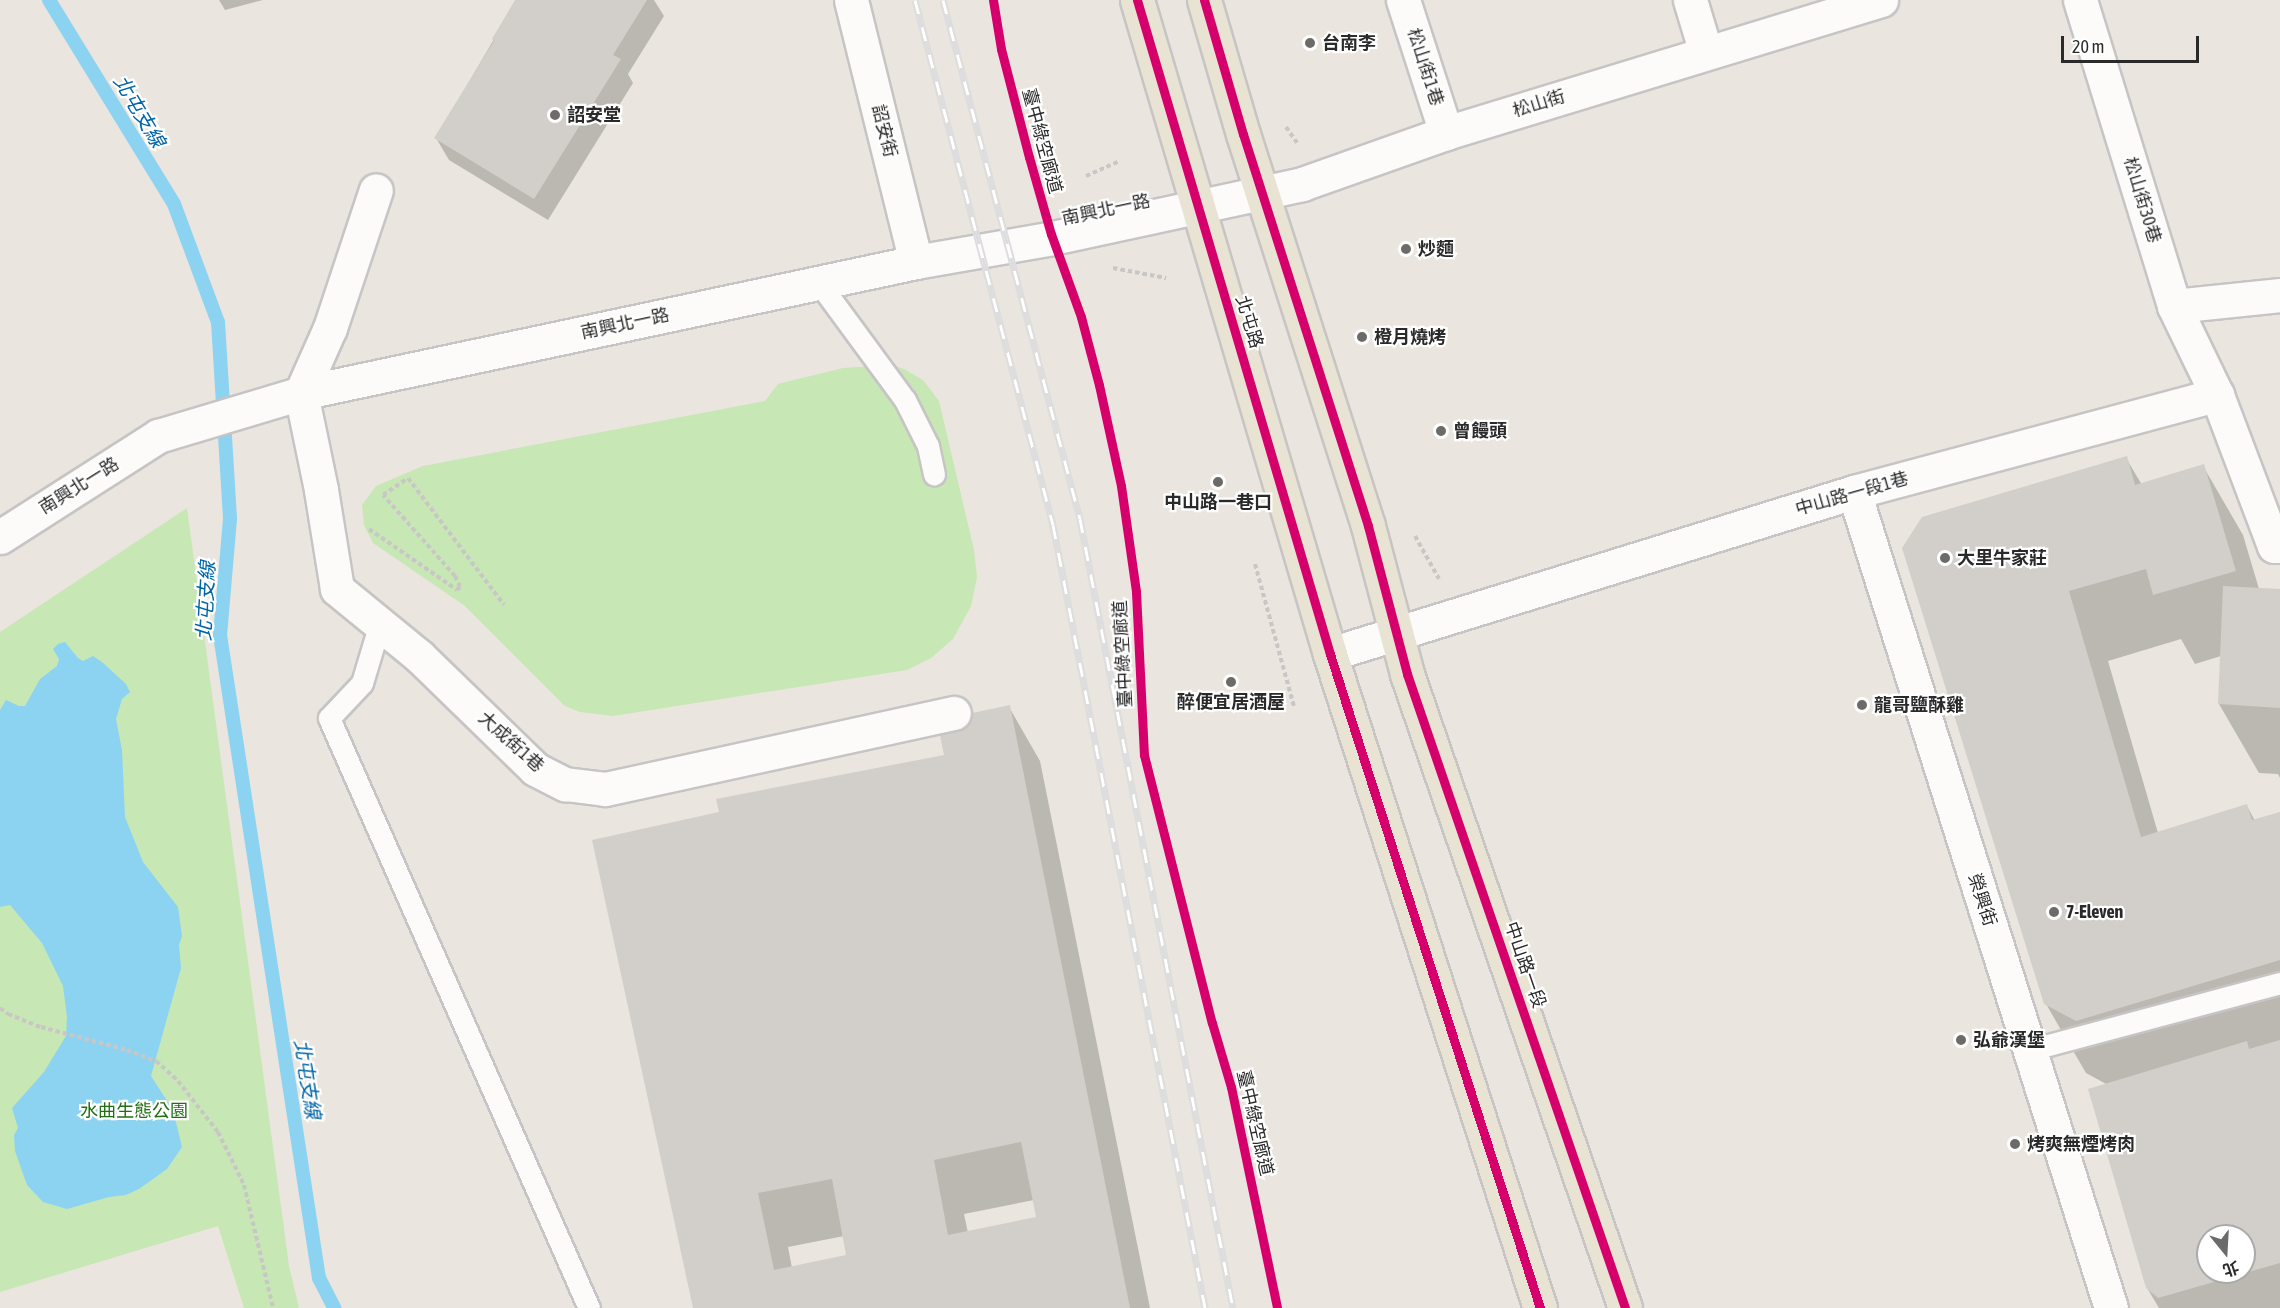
<!DOCTYPE html>
<html>
<head>
<meta charset="utf-8">
<style>
  body { margin:0 }
  #map { position:relative; width:2280px; height:1308px; overflow:hidden; background:#eae5de; font-family:"Asap Condensed","Noto Sans TC",sans-serif }
  div>[style] { position:absolute }
  .green>* { inset:0; background:#c7e7b4 }
  .water>* { inset:0; background:#8cd3f2 }
  .shadow>* { inset:0; background:#0003 }
  .stream>* { height:14px; margin:-7px; padding:0 7px; transform-origin:7px; border-radius:7px; background:#8cd3f2 }
  .building>* { inset:0; background:#d2cfca }
  .path>* { height:4px; margin-top:-2px; transform-origin:0; background:repeating-linear-gradient(90deg,#c8c7c6 0 4.5px,transparent 0 7.5px) }
  .roads { filter:drop-shadow(2px 0 #c6c4c4) drop-shadow(-2px 0 #c6c4c4) drop-shadow(0 2px #c6c4c4) drop-shadow(0 -2px #c6c4c4) }
  .lane>* { height:21px; margin:-10.5px; padding:0 10.5px; transform-origin:10.5px; border-radius:10.5px; background:#fcfbfa }
  .street>* { height:33px; margin:-16.5px; padding:0 16.5px; transform-origin:16.5px; border-radius:16.5px; background:#fcfbfa }
  .primary>* { height:33px; margin:-16.5px; padding:0 16.5px; transform-origin:16.5px; border-radius:16.5px; background:#e8e3d2 }
  .rail>* { height:7px; margin-top:-3.5px; transform-origin:0; background:repeating-linear-gradient(90deg,#fff 0 14px,#dddddf 0 28px); box-sizing:border-box; border-block:2px solid #dddddf }
  .cycleway>* { height:9px; margin:-4.5px; padding:0 4.5px; transform-origin:4.5px; border-radius:4.5px; background:#d6006c }
  .dots>* { width:16px; height:16px; translate:-50% -50%; box-sizing:border-box; border:3px solid #fff; border-radius:50% }
  span { translate:-50% -50%; white-space:nowrap; text-align:center; line-height:1.15; -webkit-text-stroke:4.5px #fff; paint-order:stroke }
  .poi-label { font-size:18px; color:#2a2a2a; font-weight:700 }
  .left { translate:0 -50%; text-align:left }
  .street-label { font-size:18px; color:#2a2a2a }
  .park-label { font-size:18px; color:#226e13 }
  .water-label { font-size:20px; color:#0166a7; font-style:italic }
  .north { position:absolute; left:2196px; top:1224px; width:60px; height:60px; box-sizing:border-box; background:#fff; border:2px solid #aaa; border-radius:50%; rotate:162deg; font-size:16px; font-weight:700; line-height:24px; text-align:center; color:#2a2a2a }
  .north::after { content:''; display:block; margin:auto; width:21px; height:27px; background:#6d6b69; clip-path:polygon(50% 0,100% 100%,50% 72%,0 100%) }
  .scale { position:absolute; left:2061px; top:36px; width:138px; height:27px; box-sizing:border-box; border:3px solid #2a2a2a; border-top:0; padding-left:8px; font-size:18px; line-height:21px; white-space:nowrap; color:#2a2a2a; -webkit-text-stroke:4px #fff; paint-order:stroke }
</style>
</head>
<body>
<div id="map">
  <div class="green">
    <i style="clip-path:polygon(891px 365px,904px 369px,923px 380px,939px 401px,974px 550px,977px 577px,971px 606px,953px 639px,931px 658px,907px 670px,613px 716px,580px 712px,565px 706px,465px 606px,373px 543px,364px 525px,362px 505px,376px 486px,423px 466px,765px 401px,778px 384px,843px 368px)"></i>
    <i style="clip-path:polygon(187px 508px,289px 1266px,299px 1308px,244px 1308px,218px 1226px,0 1292px,0 632px)"></i>
  </div>
  <div class="water">
    <i style="clip-path:polygon(65px 642px,78px 658px,83px 661px,93px 656px,102px 662px,126px 684px,130px 692px,122px 699px,116px 719px,122px 750px,125px 817px,143px 862px,178px 907px,182px 936px,179px 945px,181px 968px,151px 1076px,173px 1110px,182px 1147px,167px 1169px,139px 1189px,126px 1195px,109px 1197px,67px 1209px,43px 1202px,27px 1185px,15px 1151px,14px 1135px,18px 1128px,12px 1108px,44px 1072px,66px 1036px,67px 1017px,63px 986px,42px 943px,10px 905px,0 907px,0 710px,6px 700px,19px 706px,25px 706px,40px 679px,57px 666px,59px 659px,53px 649px,58px 644px)"></i>
  </div>
  <div class="shadow">
    <i style="clip-path:polygon(219px 0,263px 0,225px 10px)"></i>
    <i style="clip-path:polygon(517px 0,654px 0,664px 16px,628px 74px,633px 83px,548px 220px,449px 160px,436px 138px)"></i>
    <i style="clip-path:polygon(evenodd,2126px 458px,2142px 485px,2203px 466px,2243px 535px,2259px 589px,2280px 590px,2280px 778px,2278px 774px,2259px 773px,2219px 704px,2221px 656px,2195px 664px,2181px 639px,2108px 661px,2158px 833px,2247px 806px,2255px 821px,2280px 813px,2280px 1308px,2159px 1308px,2147px 1288px,2108px 1085px,2086px 1073px,2046px 1004px,1904px 548px,2126px 458px,2208px 1236px,2244px 1236px,2244px 1272px,2208px 1272px,2208px 1236px)"></i>
    <i style="clip-path:polygon(evenodd,1009px 707px,1040px 761px,1150px 1308px,694px 1308px,720px 813px,946px 756px,967px 728px,1009px 707px,1034px 1200px,1038px 1218px,968px 1233px,964px 1214px,1034px 1200px,1009px 707px,844px 1236px,848px 1256px,792px 1268px,788px 1247px,844px 1236px)"></i>
  </div>
  <div class="stream">
    <i style="left:49px;top:0;width:239px;rotate:58.5deg"></i>
    <i style="left:174px;top:204px;width:126px;rotate:69.6deg"></i>
    <i style="left:218px;top:322px;width:197px;rotate:86.5deg"></i>
    <i style="left:230px;top:519px;width:116px;rotate:94.9deg"></i>
    <i style="left:220px;top:635px;width:651px;rotate:81.25deg"></i>
    <i style="left:319px;top:1278px;width:34px;rotate:63deg"></i>
  </div>
  <div class="building">
    <i style="clip-path:polygon(515px 0,647px 0,613px 55px,621px 59px,534px 199px,434px 138px,494px 41px,492px 39px)"></i>
    <i style="clip-path:polygon(2127px 456px,2135px 485px,2204px 464px,2236px 571px,2153px 595px,2146px 569px,2069px 591px,2141px 837px,2247px 804px,2252px 820px,2280px 812px,2280px 960px,2076px 1021px,2044px 1004px,1902px 548px,1922px 517px)"></i>
    <i style="clip-path:polygon(2223px 586px,2280px 589px,2280px 708px,2218px 704px)"></i>
    <i style="clip-path:polygon(evenodd,1010px 705px,1130px 1308px,693px 1308px,592px 840px,719px 812px,716px 799px,944px 755px,940px 735px,966px 727px,972px 713px,1010px 705px,1021px 1142px,1036px 1217px,948px 1235px,934px 1160px,1021px 1142px,1010px 705px,832px 1179px,846px 1255px,774px 1270px,758px 1193px,832px 1179px)"></i>
    <i style="clip-path:polygon(evenodd,2280px 1040px,2280px 1263px,2158px 1298px,2146px 1288px,2088px 1089px,2247px 1041px,2249px 1049px,2280px 1040px,2208px 1236px,2244px 1236px,2244px 1272px,2208px 1272px,2208px 1236px)"></i>
  </div>
  <div class="path">
    <i style="left:1286px;top:127px;width:19px;rotate:55deg"></i>
    <i style="left:1086px;top:176px;width:35px;rotate:-24deg"></i>
    <i style="left:1113px;top:268px;width:54px;rotate:10.7deg"></i>
    <i style="left:369px;top:529px;width:107px;rotate:34.7deg"></i>
    <i style="left:457px;top:590px;width:4px;rotate:-45deg"></i>
    <i style="left:460px;top:587px;width:12px;rotate:-114deg"></i>
    <i style="left:455px;top:576px;width:108px;rotate:-131.6deg"></i>
    <i style="left:383px;top:495px;width:30px;rotate:-34deg"></i>
    <i style="left:408px;top:478px;width:159px;rotate:52.9deg"></i>
    <i style="left:1415px;top:536px;width:49px;rotate:60.8deg"></i>
    <i style="left:1255px;top:564px;width:148px;rotate:74.7deg"></i>
    <i style="left:0;top:1008px;width:10px;rotate:37deg"></i>
    <i style="left:8px;top:1014px;width:35px;rotate:22deg"></i>
    <i style="left:41px;top:1027px;width:89px;rotate:15deg"></i>
    <i style="left:127px;top:1050px;width:31px;rotate:21deg"></i>
    <i style="left:156px;top:1061px;width:30px;rotate:42deg"></i>
    <i style="left:178px;top:1081px;width:65px;rotate:51.9deg"></i>
    <i style="left:218px;top:1132px;width:59px;rotate:63.9deg"></i>
    <i style="left:244px;top:1185px;width:126px;rotate:76.7deg"></i>
  </div>
  <div class="roads">
    <div class="lane">
      <i style="left:819px;top:283px;width:145px;rotate:53.7deg"></i>
      <i style="left:905px;top:400px;width:51px;rotate:63.4deg"></i>
      <i style="left:928px;top:446px;width:29px;rotate:78deg"></i>
      <i style="left:380px;top:623px;width:63px;rotate:106.7deg"></i>
      <i style="left:362px;top:683px;width:48px;rotate:133.3deg"></i>
      <i style="left:329px;top:718px;width:645px;rotate:66.22deg"></i>
      <i style="left:2030px;top:1050px;width:259px;rotate:-15deg"></i>
    </div>
    <div class="street">
      <i style="left:851px;top:0;width:270px;rotate:76.1deg"></i>
      <i style="left:1403px;top:0;width:140px;rotate:72.1deg"></i>
      <i style="left:1690px;top:0;width:55px;rotate:73.2deg"></i>
      <i style="left:2080px;top:0;width:320px;rotate:72.9deg"></i>
      <i style="left:2174px;top:306px;width:99px;rotate:64.2deg"></i>
      <i style="left:2217px;top:395px;width:161px;rotate:69.3deg"></i>
      <i style="left:2274px;top:546px;width:6px"></i>
      <i style="left:2174px;top:306px;width:107px;rotate:-5.9deg"></i>
      <i style="left:301px;top:393px;width:99px;rotate:78.3deg"></i>
      <i style="left:321px;top:490px;width:100px;rotate:80.8deg"></i>
      <i style="left:337px;top:589px;width:106px;rotate:39.3deg"></i>
      <i style="left:419px;top:656px;width:162px;rotate:44.2deg"></i>
      <i style="left:535px;top:769px;width:34px;rotate:27deg"></i>
      <i style="left:565px;top:784px;width:40px;rotate:7.1deg"></i>
      <i style="left:605px;top:789px;width:357px;rotate:-12.3deg"></i>
      <i style="left:301px;top:393px;width:71px;rotate:-66deg"></i>
      <i style="left:330px;top:328px;width:145px;rotate:-71.6deg"></i>
      <i style="left:1854px;top:492px;width:856px;rotate:72.52deg"></i>
      <i style="left:0;top:537px;width:188px;rotate:-32.6deg"></i>
      <i style="left:158px;top:436px;width:149px;rotate:-16.7deg"></i>
      <i style="left:301px;top:393px;width:629px;rotate:-12.02deg"></i>
      <i style="left:916px;top:262px;width:139px;rotate:-9.9deg"></i>
      <i style="left:1053px;top:238px;width:255px;rotate:-12.2deg"></i>
      <i style="left:1302px;top:184px;width:153px;rotate:-19.5deg"></i>
      <i style="left:1446px;top:133px;width:455px;rotate:-17deg"></i>
      <i style="left:1330px;top:654px;width:548px;rotate:-17.18deg"></i>
      <i style="left:1854px;top:492px;width:376px;rotate:-15deg"></i>
    </div>
    <div class="primary">
      <i style="left:1137px;top:0;width:682px;rotate:73.56deg"></i>
      <i style="left:1330px;top:654px;width:687px;rotate:72.2deg"></i>
      <i style="left:1204px;top:0;width:140px;rotate:73.8deg"></i>
      <i style="left:1243px;top:134px;width:411px;rotate:72.3deg"></i>
      <i style="left:1368px;top:526px;width:153px;rotate:75.2deg"></i>
      <i style="left:1407px;top:674px;width:670px;rotate:71.02deg"></i>
    </div>
  </div>
  <div class="rail">
    <i style="left:915px;top:0;width:543px;rotate:75.27deg"></i>
    <i style="left:1053px;top:525px;width:798px;rotate:79.01deg"></i>
    <i style="left:943px;top:0;width:537px;rotate:75.21deg"></i>
    <i style="left:1080px;top:519px;width:804px;rotate:79.03deg"></i>
  </div>
  <div class="cycleway">
    <i style="left:993px;top:0;width:50px;rotate:80.7deg"></i>
    <i style="left:1001px;top:49px;width:112px;rotate:75.5deg"></i>
    <i style="left:1029px;top:157px;width:80px;rotate:74.1deg"></i>
    <i style="left:1051px;top:234px;width:88px;rotate:70.1deg"></i>
    <i style="left:1081px;top:317px;width:70px;rotate:75.2deg"></i>
    <i style="left:1099px;top:385px;width:103px;rotate:77.7deg"></i>
    <i style="left:1121px;top:486px;width:107px;rotate:81.9deg"></i>
    <i style="left:1136px;top:592px;width:163px;rotate:87.2deg"></i>
    <i style="left:1144px;top:755px;width:276px;rotate:75.8deg"></i>
    <i style="left:1212px;top:1023px;width:67px;rotate:73.5deg"></i>
    <i style="left:1231px;top:1087px;width:226px;rotate:78.2deg"></i>
    <i style="left:1137px;top:0;width:682px;rotate:73.56deg"></i>
    <i style="left:1330px;top:654px;width:687px;rotate:72.2deg"></i>
    <i style="left:1204px;top:0;width:140px;rotate:73.8deg"></i>
    <i style="left:1243px;top:134px;width:411px;rotate:72.3deg"></i>
    <i style="left:1368px;top:526px;width:153px;rotate:75.2deg"></i>
    <i style="left:1407px;top:674px;width:670px;rotate:71.02deg"></i>
  </div>
  <div class="dots">
    <i style="left:1310px;top:43px;background:#6d6b69"></i>
    <i style="left:555px;top:115px;background:#6d6b69"></i>
    <i style="left:1406px;top:249px;background:#6d6b69"></i>
    <i style="left:1362px;top:337px;background:#6d6b69"></i>
    <i style="left:1441px;top:431px;background:#6d6b69"></i>
    <i style="left:1218px;top:482px;background:#6d6b69"></i>
    <i style="left:1945px;top:558px;background:#6d6b69"></i>
    <i style="left:1231px;top:682px;background:#6d6b69"></i>
    <i style="left:1862px;top:705px;background:#6d6b69"></i>
    <i style="left:2054px;top:912px;background:#6d6b69"></i>
    <i style="left:1961px;top:1040px;background:#6d6b69"></i>
    <i style="left:2015px;top:1144px;background:#6d6b69"></i>
  </div>
  <div class="poi-label">
    <span class="left" style="left:1322px;top:43px">台南李</span>
    <span class="left" style="left:567px;top:115px">詔安堂</span>
    <span class="left" style="left:1418px;top:249px">炒麵</span>
    <span class="left" style="left:1374px;top:337px">橙月燒烤</span>
    <span class="left" style="left:1453px;top:431px">曾饅頭</span>
    <span style="left:1218px;top:502px">中山路一巷口</span>
    <span class="left" style="left:1957px;top:558px">大里牛家莊</span>
    <span style="left:1231px;top:702px">醉便宜居酒屋</span>
    <span class="left" style="left:1874px;top:705px">龍哥鹽酥雞</span>
    <span class="left" style="left:2066px;top:912px">7-Eleven</span>
    <span class="left" style="left:1973px;top:1040px">弘爺漢堡</span>
    <span class="left" style="left:2027px;top:1144px">烤爽無煙烤肉</span>
  </div>
  <div class="street-label">
    <span style="left:1425px;top:67px;rotate:72deg">松山街1巷</span>
    <span style="left:1539px;top:104px;rotate:-17deg">松山街</span>
    <span style="left:884px;top:131px;rotate:76deg">詔安街</span>
    <span style="left:1042px;top:141px;rotate:75deg">臺中綠空廊道</span>
    <span style="left:2142px;top:200px;rotate:73deg">松山街30巷</span>
    <span style="left:1106px;top:210px;rotate:-12deg">南興北一路</span>
    <span style="left:1249px;top:322px;rotate:73deg">北屯路</span>
    <span style="left:625px;top:324px;rotate:-12deg">南興北一路</span>
    <span style="left:79px;top:486px;rotate:-32deg">南興北一路</span>
    <span style="left:1852px;top:494px;rotate:-16deg">中山路一段1巷</span>
    <span style="left:1123px;top:654px;rotate:-93deg">臺中綠空廊道</span>
    <span style="left:511px;top:742px;rotate:42deg">大成街1巷</span>
    <span style="left:1982px;top:900px;rotate:72deg">榮興街</span>
    <span style="left:1525px;top:965px;rotate:71deg">中山路一段</span>
    <span style="left:1255px;top:1123px;rotate:77deg">臺中綠空廊道</span>
  </div>
  <div class="park-label">
    <span style="left:134px;top:1111px">水曲生態公園</span>
  </div>
  <div class="water-label">
    <span style="left:140px;top:111px;rotate:59deg">北屯支線</span>
    <span style="left:205px;top:601px;rotate:-87deg">北屯支線</span>
    <span style="left:308px;top:1079px;rotate:81deg">北屯支線</span>
  </div>
  <div class="north">北</div>
  <div class="scale">20 m</div>
</div>
</body>
</html>
